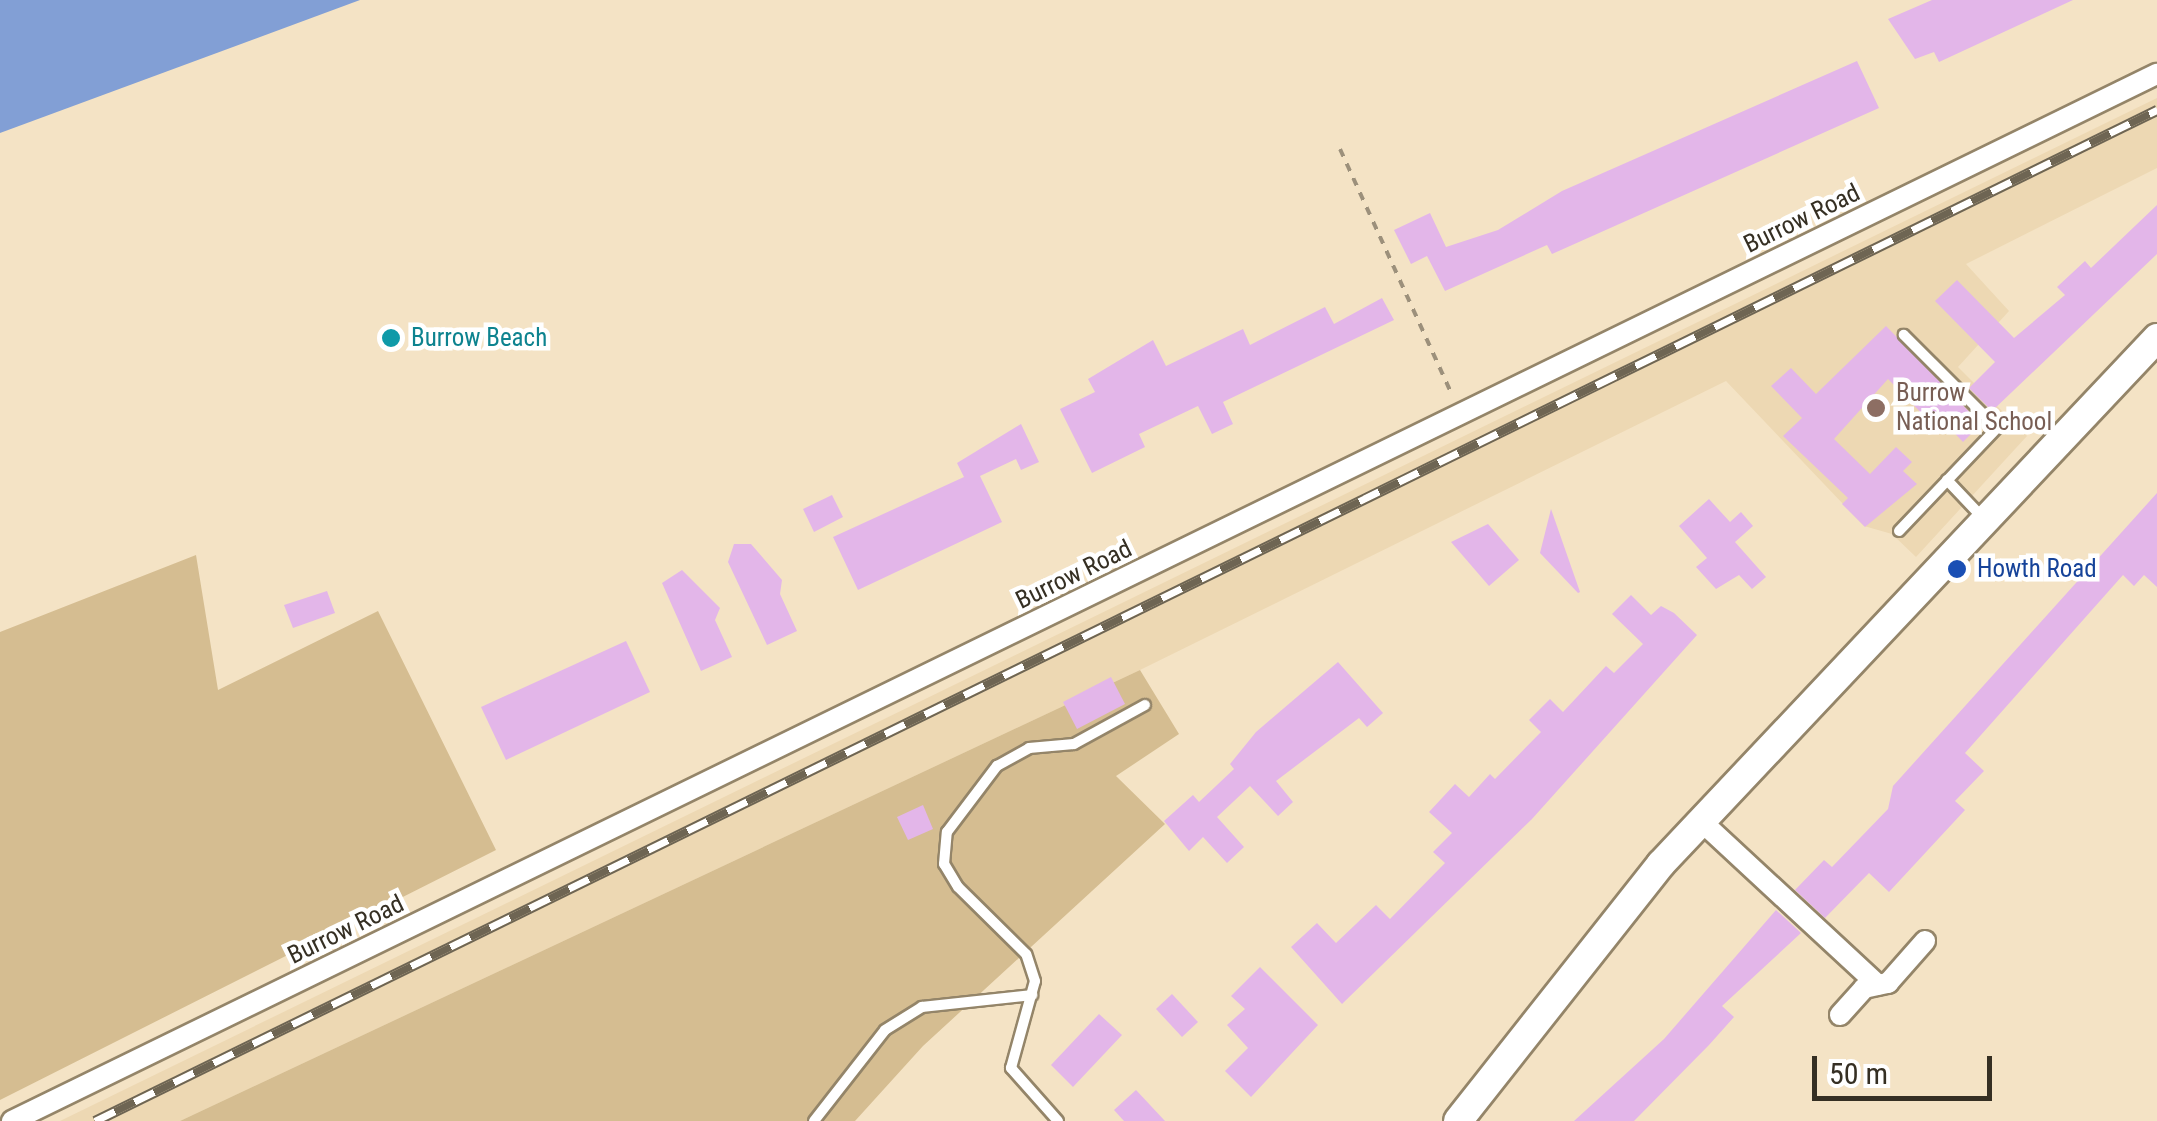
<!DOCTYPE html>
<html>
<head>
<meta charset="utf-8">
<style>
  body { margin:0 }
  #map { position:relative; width:2157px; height:1121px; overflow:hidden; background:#f4e3c5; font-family:"Roboto Condensed",sans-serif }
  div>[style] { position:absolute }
  .built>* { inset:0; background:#edd8b3 }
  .green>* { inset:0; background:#d5bd91 }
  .water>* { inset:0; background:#829fd5 }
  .building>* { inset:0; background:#e3b6e9 }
  .path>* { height:4px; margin-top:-2px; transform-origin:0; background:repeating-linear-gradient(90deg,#9c907b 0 8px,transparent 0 16px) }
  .roads { filter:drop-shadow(2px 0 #948569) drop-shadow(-2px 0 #948569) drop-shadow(0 2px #948569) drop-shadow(0 -2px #948569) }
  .lane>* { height:10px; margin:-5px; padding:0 5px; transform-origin:5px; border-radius:5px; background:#fff }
  .street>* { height:20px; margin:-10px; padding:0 10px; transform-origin:10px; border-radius:10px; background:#fff }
  .secondary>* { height:28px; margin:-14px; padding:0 14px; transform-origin:14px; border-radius:14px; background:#fff }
  .rail>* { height:11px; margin-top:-5.5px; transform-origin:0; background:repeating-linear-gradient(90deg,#fff 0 22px,#6e6553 0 44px); box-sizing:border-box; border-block:2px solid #6e6553 }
  .dots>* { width:28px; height:28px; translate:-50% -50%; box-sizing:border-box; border:5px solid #fff; border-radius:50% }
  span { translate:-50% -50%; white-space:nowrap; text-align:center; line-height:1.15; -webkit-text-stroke:9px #fff; paint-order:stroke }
  .street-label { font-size:25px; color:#352f23 }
  .culture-label { font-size:25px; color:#0d838f }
  .left { translate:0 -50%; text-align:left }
  .education-label { font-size:25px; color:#785e54 }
  .transit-label { font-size:25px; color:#164399 }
  .scale { position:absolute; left:1812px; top:1056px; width:180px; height:45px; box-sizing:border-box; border:5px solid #352f23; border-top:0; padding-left:12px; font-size:30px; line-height:35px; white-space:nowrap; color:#352f23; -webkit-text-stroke:8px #fff; paint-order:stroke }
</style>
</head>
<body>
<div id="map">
  <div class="built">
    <i style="clip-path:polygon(2157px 98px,2157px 168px,1966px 264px,2009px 311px,1958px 367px,2027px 436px,1916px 557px,1892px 534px,1864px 526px,1726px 381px,1140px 670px,180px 1121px,60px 1121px)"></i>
  </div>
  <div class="green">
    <i style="clip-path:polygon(196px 555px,218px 690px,378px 611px,496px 850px,0 1100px,0 632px)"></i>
    <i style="clip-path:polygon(1140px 670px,1179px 734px,1116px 776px,1165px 824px,923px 1046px,855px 1121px,180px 1121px)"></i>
  </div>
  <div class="water">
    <i style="clip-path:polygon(0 0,360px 0,0 133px)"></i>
  </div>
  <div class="building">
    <i style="clip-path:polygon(1932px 0,2073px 0,1939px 62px,1934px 52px,1915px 59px,1888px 19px)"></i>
    <i style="clip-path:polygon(1857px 61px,1879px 108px,1552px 254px,1547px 245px,1445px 291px,1427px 256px,1411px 264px,1394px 230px,1430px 213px,1446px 247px,1498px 230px,1562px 191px)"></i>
    <i style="clip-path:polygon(2157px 205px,2157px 254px,1992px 411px,1969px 388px,1995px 362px,1935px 301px,1957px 280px,2014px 338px,2065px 295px,2057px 287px,2085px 261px,2091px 268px)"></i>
    <i style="clip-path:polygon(1382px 298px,1394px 320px,1223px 402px,1233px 424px,1212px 434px,1198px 406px,1139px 434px,1145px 447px,1092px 473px,1060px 409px,1095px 392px,1088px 379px,1153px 340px,1166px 366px,1243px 329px,1250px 345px,1325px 307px,1334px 324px)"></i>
    <i style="clip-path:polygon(1886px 326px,1981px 424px,1963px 442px,1943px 421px,1936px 428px,1888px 379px,1834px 439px,1870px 474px,1896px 447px,1912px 462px,1903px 471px,1917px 484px,1865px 527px,1842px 504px,1848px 498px,1783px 436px,1802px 418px,1771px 386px,1791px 368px,1816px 394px)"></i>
    <i style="clip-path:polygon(1021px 424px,1039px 462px,1021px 470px,1016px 459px,980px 476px,1002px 522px,858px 590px,833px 537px,964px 477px,957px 463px)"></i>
    <i style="clip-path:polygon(2157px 493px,2157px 587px,2144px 575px,2134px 586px,2123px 575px,1965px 753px,1984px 771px,1955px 801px,1965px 810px,1889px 892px,1869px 873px,1825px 918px,1795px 890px,1824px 860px,1832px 867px,1888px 809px,1893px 786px)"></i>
    <i style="clip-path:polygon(832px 495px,843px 517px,814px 532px,803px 509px)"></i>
    <i style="clip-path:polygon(1709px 499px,1730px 522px,1741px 512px,1753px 526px,1735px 542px,1766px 577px,1752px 589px,1739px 575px,1716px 589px,1696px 567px,1707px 558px,1679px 526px)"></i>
    <i style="clip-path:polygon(1551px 509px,1580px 592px,1578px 593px,1540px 553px)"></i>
    <i style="clip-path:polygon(1488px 524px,1519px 560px,1489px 586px,1451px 542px)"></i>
    <i style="clip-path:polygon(734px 544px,751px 544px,782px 580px,780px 594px,797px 631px,767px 645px,728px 562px)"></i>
    <i style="clip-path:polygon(682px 570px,720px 608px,715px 620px,732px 657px,701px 671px,662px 583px)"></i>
    <i style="clip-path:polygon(327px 591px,335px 613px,293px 628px,284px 605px)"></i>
    <i style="clip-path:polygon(1631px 595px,1651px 615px,1661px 606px,1674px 613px,1697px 635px,1532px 819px,1342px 1004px,1291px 947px,1317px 923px,1336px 943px,1376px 905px,1390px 919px,1445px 863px,1433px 852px,1452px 833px,1429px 812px,1455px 784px,1469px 797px,1490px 774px,1495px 779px,1541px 732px,1529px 720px,1550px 699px,1563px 712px,1606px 666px,1614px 673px,1643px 644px,1612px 614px)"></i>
    <i style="clip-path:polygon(626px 641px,650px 692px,506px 760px,481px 707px)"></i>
    <i style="clip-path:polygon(1338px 662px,1383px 713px,1367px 727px,1359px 718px,1276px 781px,1293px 802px,1278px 816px,1250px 786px,1217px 817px,1244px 847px,1227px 863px,1203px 837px,1189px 851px,1164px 821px,1193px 795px,1199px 802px,1234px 769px,1230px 764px,1256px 732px)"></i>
    <i style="clip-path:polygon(1111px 677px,1125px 704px,1077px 729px,1063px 702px)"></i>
    <i style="clip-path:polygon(923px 805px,933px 829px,908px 840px,897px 817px)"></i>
    <i style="clip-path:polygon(1776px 910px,1801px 933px,1722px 1006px,1734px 1017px,1709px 1045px,1634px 1121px,1574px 1121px,1664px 1039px)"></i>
    <i style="clip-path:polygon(1260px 967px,1318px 1025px,1251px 1097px,1225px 1071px,1248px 1048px,1227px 1025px,1245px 1009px,1231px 996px)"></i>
    <i style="clip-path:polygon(1172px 994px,1198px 1022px,1182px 1037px,1156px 1009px)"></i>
    <i style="clip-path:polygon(1099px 1014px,1122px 1035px,1073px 1087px,1051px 1065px)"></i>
    <i style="clip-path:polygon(1136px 1090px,1165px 1121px,1124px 1121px,1114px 1110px)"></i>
  </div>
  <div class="path">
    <i style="left:1340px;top:149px;width:270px;rotate:65.5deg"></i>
  </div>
  <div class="roads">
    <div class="lane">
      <i style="left:1947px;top:480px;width:52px;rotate:46.5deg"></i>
      <i style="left:1899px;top:531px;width:142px;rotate:-46.4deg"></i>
      <i style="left:1997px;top:428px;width:132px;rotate:-135deg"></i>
      <i style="left:814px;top:1121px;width:115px;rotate:-52deg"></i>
      <i style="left:885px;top:1030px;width:44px;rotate:-31.9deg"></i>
      <i style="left:922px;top:1007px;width:111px;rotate:-6.2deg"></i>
      <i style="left:1058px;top:1121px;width:71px;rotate:-131.6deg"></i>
      <i style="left:1011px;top:1068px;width:90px;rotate:-74.6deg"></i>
      <i style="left:1035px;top:981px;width:28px;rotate:-108deg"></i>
      <i style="left:1026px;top:954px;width:95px;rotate:-135.4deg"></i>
      <i style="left:958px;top:887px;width:27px;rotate:-121deg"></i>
      <i style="left:944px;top:864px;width:32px;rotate:-85deg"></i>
      <i style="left:947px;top:832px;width:83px;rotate:-52.9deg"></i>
      <i style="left:997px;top:766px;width:37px;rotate:-29deg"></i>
      <i style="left:1029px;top:748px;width:45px;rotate:-5.1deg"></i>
      <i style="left:1074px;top:744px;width:81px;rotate:-28.8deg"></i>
    </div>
    <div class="street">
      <i style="left:1701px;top:821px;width:241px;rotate:42.8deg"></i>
      <i style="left:1840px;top:1015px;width:36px;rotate:-48deg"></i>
      <i style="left:1864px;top:988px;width:25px;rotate:-12deg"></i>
      <i style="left:1888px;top:983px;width:56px;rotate:-48.6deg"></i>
      <i style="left:12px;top:1121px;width:2387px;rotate:-26.02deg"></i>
    </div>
    <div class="secondary">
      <i style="left:1458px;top:1121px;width:328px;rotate:-51.7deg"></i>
      <i style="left:1661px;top:864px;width:723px;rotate:-46.68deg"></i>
    </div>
  </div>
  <div class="rail">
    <i style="left:95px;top:1121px;width:2297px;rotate:-26.12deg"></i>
  </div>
  <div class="dots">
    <i style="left:391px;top:338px;background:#0f9aa8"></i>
    <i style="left:1876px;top:408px;background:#8d6e63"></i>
    <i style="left:1957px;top:569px;background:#1a4fb4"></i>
  </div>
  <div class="street-label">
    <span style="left:1802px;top:219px;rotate:-26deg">Burrow Road</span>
    <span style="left:1074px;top:575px;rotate:-26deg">Burrow Road</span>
    <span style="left:346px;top:930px;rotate:-26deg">Burrow Road</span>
  </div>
  <div class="culture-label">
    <span class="left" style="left:411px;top:338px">Burrow Beach</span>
  </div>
  <div class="education-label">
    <span class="left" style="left:1896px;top:408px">Burrow<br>National School</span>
  </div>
  <div class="transit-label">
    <span class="left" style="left:1977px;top:569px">Howth Road</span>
  </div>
  <div class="scale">50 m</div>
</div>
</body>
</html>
